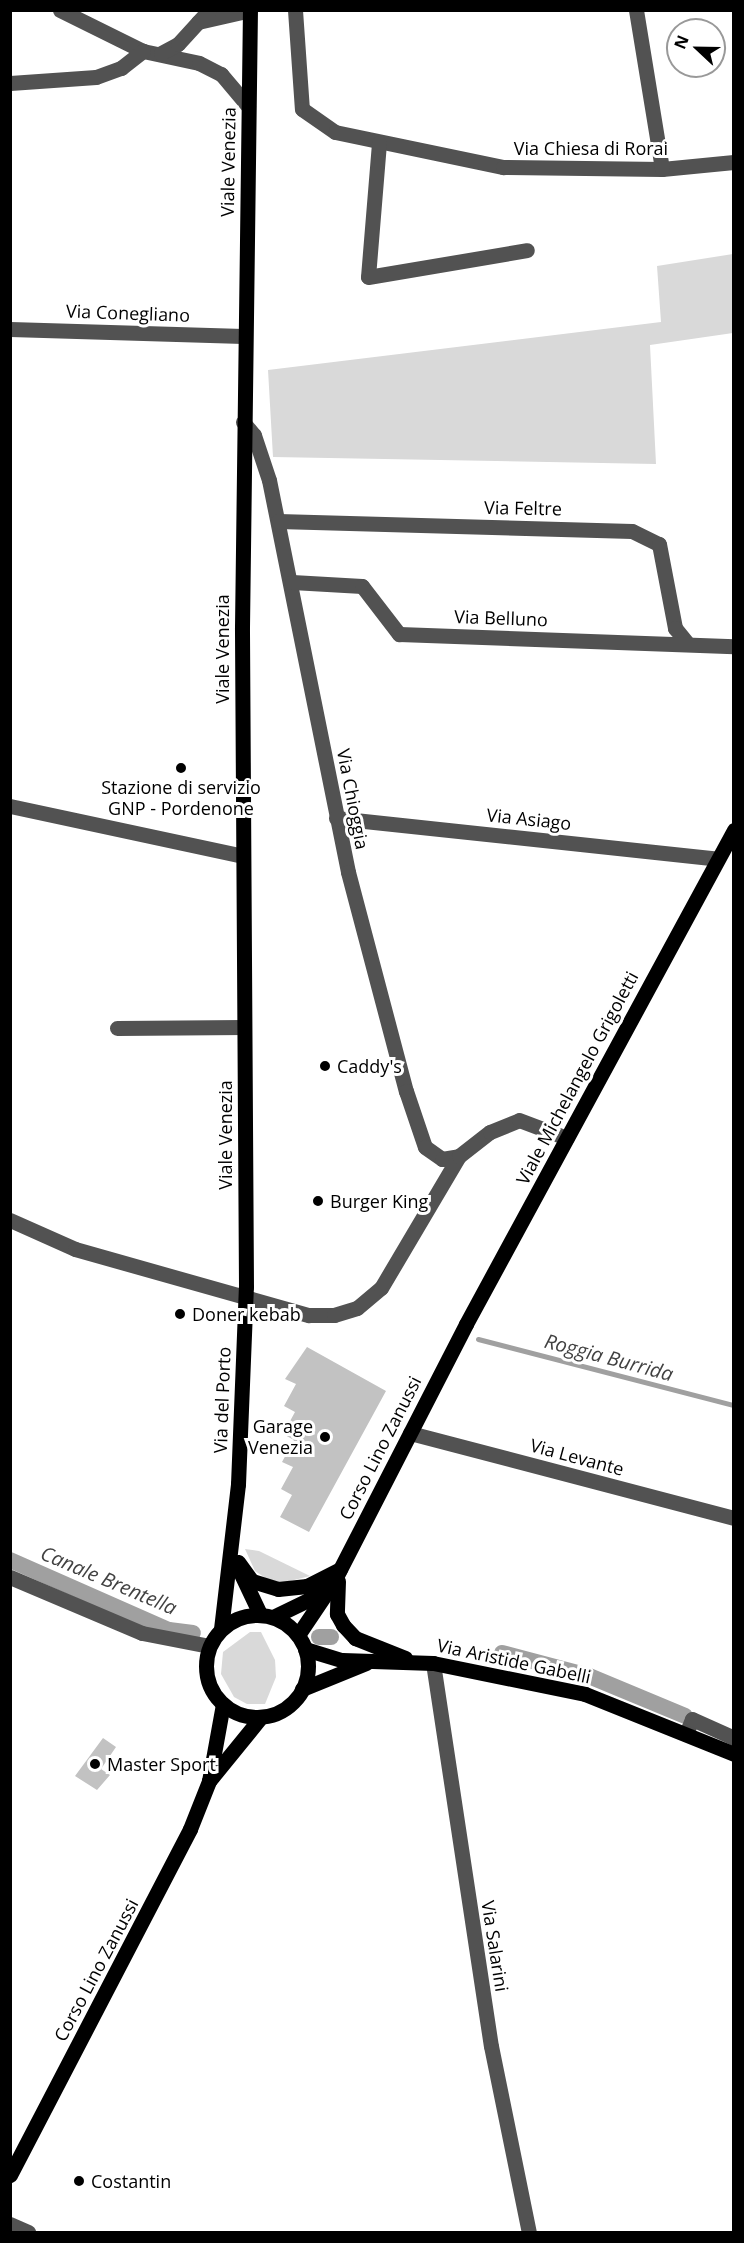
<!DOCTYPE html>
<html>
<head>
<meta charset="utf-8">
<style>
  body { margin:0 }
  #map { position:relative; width:744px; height:2243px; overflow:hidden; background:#fff; font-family:"Open Sans",sans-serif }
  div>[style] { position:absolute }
  .green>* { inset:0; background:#d9d9d9 }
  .stream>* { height:5px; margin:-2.5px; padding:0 2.5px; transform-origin:2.5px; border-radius:2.5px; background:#a0a0a0 }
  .canal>* { height:16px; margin:-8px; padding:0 8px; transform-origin:8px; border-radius:8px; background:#a0a0a0 }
  .building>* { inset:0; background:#c2c2c2 }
  .minor>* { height:15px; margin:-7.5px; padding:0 7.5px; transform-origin:7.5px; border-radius:7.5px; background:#525252 }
  .major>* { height:15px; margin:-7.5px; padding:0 7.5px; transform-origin:7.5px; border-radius:7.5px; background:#000 }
  .major>.ring { margin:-7.5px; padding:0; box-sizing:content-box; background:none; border:15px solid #000; border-radius:50% }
  .dots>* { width:16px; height:16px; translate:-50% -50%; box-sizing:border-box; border:3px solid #fff; border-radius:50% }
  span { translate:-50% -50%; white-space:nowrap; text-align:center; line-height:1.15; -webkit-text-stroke:6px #fff; paint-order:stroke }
  .street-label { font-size:18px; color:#000 }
  .poi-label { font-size:18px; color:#000 }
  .left { translate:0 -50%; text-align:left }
  .right { translate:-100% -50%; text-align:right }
  .water-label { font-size:20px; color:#414141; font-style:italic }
  .frame { position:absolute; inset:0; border:12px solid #000; pointer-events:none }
  .north { position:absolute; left:666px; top:18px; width:60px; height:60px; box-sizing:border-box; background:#fff; border:2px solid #999; border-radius:50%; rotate:292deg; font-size:16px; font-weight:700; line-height:24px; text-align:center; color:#000 }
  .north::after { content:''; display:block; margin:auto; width:21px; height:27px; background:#000; clip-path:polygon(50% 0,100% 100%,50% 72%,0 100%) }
</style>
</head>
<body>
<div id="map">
  <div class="green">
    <i style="clip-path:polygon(733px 254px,733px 333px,650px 345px,656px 464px,273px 457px,268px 370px,661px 322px,657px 266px)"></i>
    <i style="clip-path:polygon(245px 1549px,259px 1551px,310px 1576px,282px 1583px,267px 1579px,255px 1571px)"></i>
    <i style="clip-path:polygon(250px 1632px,261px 1632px,275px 1660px,276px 1677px,265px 1704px,247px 1704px,234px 1697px,221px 1674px,223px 1652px)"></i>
  </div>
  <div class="stream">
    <i style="left:478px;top:1339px;width:264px;rotate:14.5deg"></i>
  </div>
  <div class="canal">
    <i style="left:10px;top:1560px;width:174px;rotate:23.8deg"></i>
    <i style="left:169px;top:1630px;width:24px;rotate:7deg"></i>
    <i style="left:319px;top:1637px;width:12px"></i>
    <i style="left:502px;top:1653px;width:90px;rotate:14.8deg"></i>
    <i style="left:589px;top:1676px;width:104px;rotate:22.6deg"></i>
  </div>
  <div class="building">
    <i style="clip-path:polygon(307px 1347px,386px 1391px,309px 1532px,280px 1517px,292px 1495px,281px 1489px,293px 1467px,282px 1462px,294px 1440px,283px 1434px,295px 1412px,284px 1406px,296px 1384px,285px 1379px)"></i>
    <i style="clip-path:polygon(103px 1738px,116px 1747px,101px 1769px,110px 1775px,97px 1790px,75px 1776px)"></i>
  </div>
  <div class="minor">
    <i style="left:60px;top:10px;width:93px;rotate:26.3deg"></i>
    <i style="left:143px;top:51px;width:57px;rotate:12.1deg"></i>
    <i style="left:199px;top:63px;width:25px;rotate:27deg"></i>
    <i style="left:221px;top:74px;width:42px;rotate:49.8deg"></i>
    <i style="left:295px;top:10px;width:99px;rotate:86deg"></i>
    <i style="left:302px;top:109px;width:40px;rotate:34.9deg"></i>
    <i style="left:335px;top:132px;width:172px;rotate:11.8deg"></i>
    <i style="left:503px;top:167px;width:159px;rotate:0.7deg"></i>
    <i style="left:662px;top:169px;width:72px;rotate:-5.6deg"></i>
    <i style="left:636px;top:10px;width:161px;rotate:80.7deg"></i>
    <i style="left:198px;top:22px;width:53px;rotate:-13deg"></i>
    <i style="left:161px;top:53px;width:19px;rotate:-28deg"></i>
    <i style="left:178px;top:44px;width:46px;rotate:-47.6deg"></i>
    <i style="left:10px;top:83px;width:86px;rotate:-4deg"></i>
    <i style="left:96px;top:77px;width:27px;rotate:-20deg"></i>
    <i style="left:121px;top:68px;width:28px;rotate:-38deg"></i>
    <i style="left:379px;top:143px;width:134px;rotate:94.7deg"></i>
    <i style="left:368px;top:277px;width:161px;rotate:-9.6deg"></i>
    <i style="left:10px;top:329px;width:233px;rotate:1.7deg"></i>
    <i style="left:243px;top:422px;width:17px;rotate:50deg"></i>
    <i style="left:254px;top:435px;width:47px;rotate:71.6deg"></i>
    <i style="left:269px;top:480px;width:400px;rotate:78.6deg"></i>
    <i style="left:348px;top:872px;width:227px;rotate:75.2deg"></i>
    <i style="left:406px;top:1091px;width:59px;rotate:71.3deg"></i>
    <i style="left:425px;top:1147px;width:21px;rotate:35deg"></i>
    <i style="left:442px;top:1159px;width:17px;rotate:-10deg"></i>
    <i style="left:278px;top:521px;width:354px;rotate:1.6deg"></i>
    <i style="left:632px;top:531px;width:30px;rotate:26deg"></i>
    <i style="left:659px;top:544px;width:86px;rotate:79.2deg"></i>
    <i style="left:675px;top:628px;width:19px;rotate:51deg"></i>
    <i style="left:292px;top:582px;width:70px;rotate:3.3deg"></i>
    <i style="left:362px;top:586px;width:61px;rotate:52.4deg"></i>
    <i style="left:399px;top:634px;width:335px;rotate:2.1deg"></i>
    <i style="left:10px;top:806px;width:238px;rotate:12.1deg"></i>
    <i style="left:336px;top:818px;width:384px;rotate:6.1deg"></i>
    <i style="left:117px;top:1028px;width:127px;rotate:-0.5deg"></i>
    <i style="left:10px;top:1220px;width:71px;rotate:24deg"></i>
    <i style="left:75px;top:1249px;width:243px;rotate:15.8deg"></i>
    <i style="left:309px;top:1315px;width:25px"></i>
    <i style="left:334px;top:1315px;width:24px;rotate:-17deg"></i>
    <i style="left:357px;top:1308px;width:31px;rotate:-40deg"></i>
    <i style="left:381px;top:1288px;width:153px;rotate:-59.4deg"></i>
    <i style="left:459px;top:1156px;width:39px;rotate:-38deg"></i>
    <i style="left:490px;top:1132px;width:31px;rotate:-22deg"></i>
    <i style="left:519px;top:1120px;width:51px;rotate:20.6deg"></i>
    <i style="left:410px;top:1433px;width:335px;rotate:14.7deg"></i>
    <i style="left:10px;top:1577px;width:143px;rotate:23deg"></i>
    <i style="left:142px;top:1633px;width:68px;rotate:11deg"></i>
    <i style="left:433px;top:1663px;width:387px;rotate:81.4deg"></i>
    <i style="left:491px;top:2046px;width:190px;rotate:78.5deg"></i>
    <i style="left:686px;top:1734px;width:16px;rotate:-68deg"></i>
    <i style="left:692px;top:1719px;width:46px;rotate:24.3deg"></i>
    <i style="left:10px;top:2224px;width:20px;rotate:24deg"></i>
  </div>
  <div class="major">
    <i style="left:238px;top:1562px;width:24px;rotate:54deg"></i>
    <i style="left:252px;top:1581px;width:27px;rotate:17deg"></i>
    <i style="left:278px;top:1589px;width:29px;rotate:-6deg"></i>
    <i style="left:307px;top:1586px;width:37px;rotate:-27deg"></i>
    <i style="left:241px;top:1574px;width:44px;rotate:64.6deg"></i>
    <i style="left:338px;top:1581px;width:33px;rotate:92deg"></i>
    <i style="left:337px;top:1614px;width:13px;rotate:61deg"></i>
    <i style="left:343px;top:1625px;width:18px;rotate:47deg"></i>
    <i style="left:355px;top:1638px;width:54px;rotate:21.8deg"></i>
    <i class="ring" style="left:206px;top:1615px;width:87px;height:87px"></i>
    <i style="left:273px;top:1617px;width:39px;rotate:-26deg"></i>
    <i style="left:308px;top:1600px;width:26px;rotate:-43deg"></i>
    <i style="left:221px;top:1629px;width:146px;rotate:-83.3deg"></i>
    <i style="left:238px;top:1484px;width:197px;rotate:-87.7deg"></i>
    <i style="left:246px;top:1287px;width:660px;rotate:-90.35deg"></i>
    <i style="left:242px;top:627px;width:617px;rotate:-89.26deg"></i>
    <i style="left:298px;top:1635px;width:63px;rotate:-56.1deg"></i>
    <i style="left:333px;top:1583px;width:291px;rotate:-62.8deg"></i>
    <i style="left:466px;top:1324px;width:562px;rotate:-61.52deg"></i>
    <i style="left:305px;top:1649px;width:39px;rotate:17deg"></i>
    <i style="left:342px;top:1660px;width:91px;rotate:1.9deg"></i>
    <i style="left:433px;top:1663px;width:155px;rotate:11.5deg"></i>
    <i style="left:585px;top:1694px;width:161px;rotate:21.9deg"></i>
    <i style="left:302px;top:1689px;width:69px;rotate:-22.1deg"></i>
    <i style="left:209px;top:1781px;width:82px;rotate:-50.9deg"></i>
    <i style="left:10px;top:2175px;width:390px;rotate:-62.5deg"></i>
    <i style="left:190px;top:1829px;width:52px;rotate:-68.4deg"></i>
    <i style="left:209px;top:1781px;width:78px;rotate:-79.7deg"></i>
  </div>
  <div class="dots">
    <i style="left:181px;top:768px;background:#000"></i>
    <i style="left:325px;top:1066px;background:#000"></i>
    <i style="left:318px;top:1201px;background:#000"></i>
    <i style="left:180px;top:1314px;background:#000"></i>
    <i style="left:325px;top:1437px;background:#000"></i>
    <i style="left:95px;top:1764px;background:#000"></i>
    <i style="left:79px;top:2181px;background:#000"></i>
  </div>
  <div class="street-label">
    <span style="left:591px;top:148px">Via Chiesa di Rorai</span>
    <span style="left:228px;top:162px;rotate:-89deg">Viale Venezia</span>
    <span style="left:128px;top:313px;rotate:2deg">Via Conegliano</span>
    <span style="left:523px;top:508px;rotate:1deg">Via Feltre</span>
    <span style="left:501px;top:618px;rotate:2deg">Via Belluno</span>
    <span style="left:222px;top:649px;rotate:-90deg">Viale Venezia</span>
    <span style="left:353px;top:799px;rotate:79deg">Via Chioggia</span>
    <span style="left:529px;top:819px;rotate:6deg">Via Asiago</span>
    <span style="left:577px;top:1078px;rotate:-62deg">Viale Michelangelo Grigoletti</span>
    <span style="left:225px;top:1135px;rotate:-90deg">Viale Venezia</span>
    <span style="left:222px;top:1400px;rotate:-88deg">Via del Porto</span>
    <span style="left:380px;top:1448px;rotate:-63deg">Corso Lino Zanussi</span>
    <span style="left:577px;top:1457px;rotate:15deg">Via Levante</span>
    <span style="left:514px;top:1661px;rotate:12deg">Via Aristide Gabelli</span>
    <span style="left:495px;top:1946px;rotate:81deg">Via Salarini</span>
    <span style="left:96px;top:1970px;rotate:-62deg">Corso Lino Zanussi</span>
  </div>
  <div class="poi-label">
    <span style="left:181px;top:798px">Stazione di servizio<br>GNP - Pordenone</span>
    <span class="left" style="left:337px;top:1066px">Caddy's</span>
    <span class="left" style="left:330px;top:1201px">Burger King</span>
    <span class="left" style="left:192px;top:1314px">Doner kebab</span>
    <span class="right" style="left:313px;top:1437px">Garage<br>Venezia</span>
    <span class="left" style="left:107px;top:1764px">Master Sport</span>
    <span class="left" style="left:91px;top:2181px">Costantin</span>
  </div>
  <div class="water-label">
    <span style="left:609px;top:1357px;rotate:15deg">Roggia Burrida</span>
    <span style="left:109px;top:1580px;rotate:23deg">Canale Brentella</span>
  </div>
  <div class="frame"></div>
  <div class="north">N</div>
</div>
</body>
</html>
